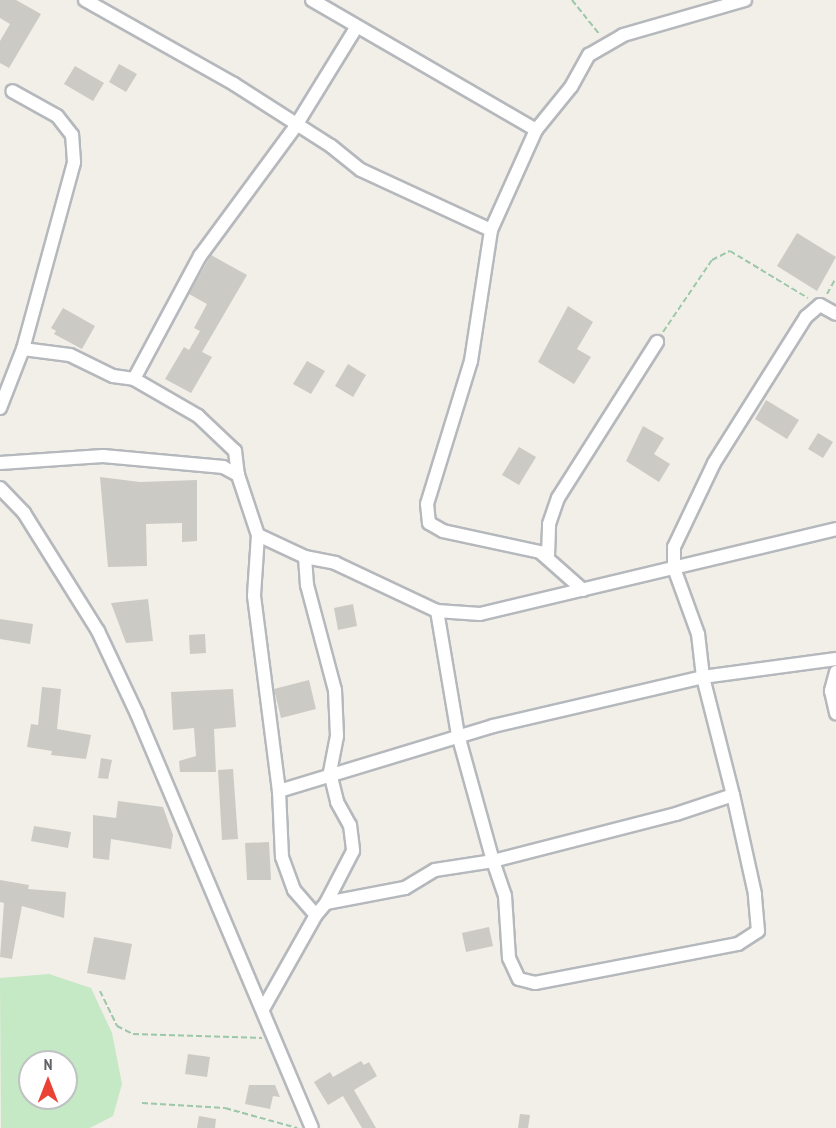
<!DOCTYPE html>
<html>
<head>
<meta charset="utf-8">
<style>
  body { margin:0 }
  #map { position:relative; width:836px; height:1128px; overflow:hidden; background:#f1efe8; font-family:"PT Sans Narrow",sans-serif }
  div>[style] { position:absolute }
  .green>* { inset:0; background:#c5e8c5 }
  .building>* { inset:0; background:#cccac5 }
  .path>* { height:2px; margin-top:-1px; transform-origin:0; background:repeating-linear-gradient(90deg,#9cc7a9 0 6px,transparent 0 9px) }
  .roads { filter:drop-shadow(2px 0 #b5b8bc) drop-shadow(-2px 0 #b5b8bc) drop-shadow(0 2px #b5b8bc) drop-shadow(0 -2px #b5b8bc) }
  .street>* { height:12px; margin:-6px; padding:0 6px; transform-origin:6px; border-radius:6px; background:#fff }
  span { translate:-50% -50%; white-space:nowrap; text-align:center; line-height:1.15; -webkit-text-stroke:5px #fff; paint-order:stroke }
  .north { position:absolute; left:18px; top:1050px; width:60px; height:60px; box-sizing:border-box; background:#fff; border:2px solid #bfc1c3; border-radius:50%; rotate:0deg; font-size:16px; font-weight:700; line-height:24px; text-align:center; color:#5f6368 }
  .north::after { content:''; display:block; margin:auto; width:21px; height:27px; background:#ea4335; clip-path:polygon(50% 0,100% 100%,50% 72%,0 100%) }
</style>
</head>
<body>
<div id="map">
  <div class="green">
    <i style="clip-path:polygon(evenodd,49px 974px,91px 988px,112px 1033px,122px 1084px,113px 1116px,90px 1128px,1px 1128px,0 978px,49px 974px,30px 1062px,66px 1062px,66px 1098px,30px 1098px,30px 1062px)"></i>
  </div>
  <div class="building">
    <i style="clip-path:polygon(0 0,16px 0,41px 14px,9px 68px,0 63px,0 41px,10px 24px,0 18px)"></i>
    <i style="clip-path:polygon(119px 64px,137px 74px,126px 92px,109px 82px)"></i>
    <i style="clip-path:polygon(75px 66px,104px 83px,93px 101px,64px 84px)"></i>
    <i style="clip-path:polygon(797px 233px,836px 257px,817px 291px,777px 266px)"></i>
    <i style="clip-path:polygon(211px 255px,247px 275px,202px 352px,212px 357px,191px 393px,165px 379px,184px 347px,189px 350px,200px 331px,194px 328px,207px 304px,189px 294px)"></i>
    <i style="clip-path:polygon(568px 306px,593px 322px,577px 349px,591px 357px,574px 384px,538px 362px)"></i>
    <i style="clip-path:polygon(63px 308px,95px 326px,82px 349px,54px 334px,56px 331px,51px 328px)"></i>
    <i style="clip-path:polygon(307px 361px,325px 371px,311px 394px,293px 384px)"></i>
    <i style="clip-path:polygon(348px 364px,366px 375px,353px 397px,335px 386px)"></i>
    <i style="clip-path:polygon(766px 400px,799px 420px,787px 439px,755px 419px)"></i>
    <i style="clip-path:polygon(643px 426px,664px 438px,654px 454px,670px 464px,659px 482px,626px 461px)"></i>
    <i style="clip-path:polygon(818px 433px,833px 442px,823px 458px,808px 449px)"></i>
    <i style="clip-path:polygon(519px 447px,536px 457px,519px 485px,502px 475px)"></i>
    <i style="clip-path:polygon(100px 477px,140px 482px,197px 480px,197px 541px,182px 542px,182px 523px,146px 524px,147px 566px,108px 567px)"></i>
    <i style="clip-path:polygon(148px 599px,153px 641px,126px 643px,111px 603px)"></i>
    <i style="clip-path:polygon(353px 604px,357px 626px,338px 630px,334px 608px)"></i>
    <i style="clip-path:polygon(0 619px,33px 624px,30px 644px,0 639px)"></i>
    <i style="clip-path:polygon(205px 634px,206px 653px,190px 654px,189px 635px)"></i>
    <i style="clip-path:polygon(309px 680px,316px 709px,281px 718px,274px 689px)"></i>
    <i style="clip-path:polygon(42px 687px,61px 689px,57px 729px,91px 735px,86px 759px,51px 755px,52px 751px,27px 747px,31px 724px,38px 725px)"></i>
    <i style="clip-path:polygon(233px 689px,236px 727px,214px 729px,216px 772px,180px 772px,179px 761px,196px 756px,194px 728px,173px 730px,171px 692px)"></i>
    <i style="clip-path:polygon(101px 758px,112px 760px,108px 779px,98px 778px)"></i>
    <i style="clip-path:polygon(233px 769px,238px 839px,222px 840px,218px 770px)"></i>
    <i style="clip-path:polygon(118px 801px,163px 807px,173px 835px,171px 849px,111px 839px,109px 860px,93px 858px,93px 815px,116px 818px)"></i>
    <i style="clip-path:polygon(34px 826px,71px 832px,68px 848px,31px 841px)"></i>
    <i style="clip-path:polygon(269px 842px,271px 880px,247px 880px,245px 843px)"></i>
    <i style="clip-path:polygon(0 880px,29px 885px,28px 889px,66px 892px,64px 918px,22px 906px,12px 959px,0 957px,4px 903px,0 902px)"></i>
    <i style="clip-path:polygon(489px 927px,493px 946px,466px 952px,462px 933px)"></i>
    <i style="clip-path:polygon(94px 937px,132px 944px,125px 980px,87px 973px)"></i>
    <i style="clip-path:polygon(188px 1054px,210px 1057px,207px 1077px,185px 1074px)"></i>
    <i style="clip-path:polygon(361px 1061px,364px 1065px,369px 1062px,377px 1076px,354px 1090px,376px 1128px,362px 1128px,343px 1096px,328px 1105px,314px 1082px,330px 1072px,333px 1077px)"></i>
    <i style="clip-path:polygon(249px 1085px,275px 1085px,280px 1097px,273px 1096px,270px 1109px,245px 1104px)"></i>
    <i style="clip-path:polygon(520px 1114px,530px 1115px,528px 1128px,518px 1128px)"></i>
    <i style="clip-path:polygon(199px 1116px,216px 1119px,215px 1128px,197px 1128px)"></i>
  </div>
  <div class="path">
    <i style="left:572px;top:0;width:45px;rotate:51.3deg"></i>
    <i style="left:827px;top:294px;width:18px;rotate:-61deg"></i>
    <i style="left:663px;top:332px;width:87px;rotate:-55.8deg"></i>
    <i style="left:712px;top:260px;width:20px;rotate:-27deg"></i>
    <i style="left:730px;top:251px;width:91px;rotate:31.1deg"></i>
    <i style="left:100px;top:991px;width:39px;rotate:64deg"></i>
    <i style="left:117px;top:1026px;width:18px;rotate:27deg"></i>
    <i style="left:133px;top:1034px;width:129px;rotate:1.8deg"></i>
    <i style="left:142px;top:1103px;width:83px;rotate:3.4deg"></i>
    <i style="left:225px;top:1108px;width:75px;rotate:15.5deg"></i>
  </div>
  <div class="roads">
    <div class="street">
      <i style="left:85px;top:0;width:171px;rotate:29.4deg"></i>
      <i style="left:234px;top:84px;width:115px;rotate:32.6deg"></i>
      <i style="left:331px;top:146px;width:38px;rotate:39deg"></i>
      <i style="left:361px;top:170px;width:143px;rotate:24.8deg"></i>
      <i style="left:312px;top:0;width:259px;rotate:30.1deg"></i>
      <i style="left:23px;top:349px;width:47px;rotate:7.3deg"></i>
      <i style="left:70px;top:355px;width:48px;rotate:26deg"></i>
      <i style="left:113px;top:376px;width:21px;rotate:8deg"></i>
      <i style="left:134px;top:379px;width:74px;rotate:30deg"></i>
      <i style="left:198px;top:416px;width:51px;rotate:43.4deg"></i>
      <i style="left:235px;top:451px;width:24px;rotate:83deg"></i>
      <i style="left:134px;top:379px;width:140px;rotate:-61.8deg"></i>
      <i style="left:200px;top:256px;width:160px;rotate:-53.6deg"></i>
      <i style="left:295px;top:127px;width:116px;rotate:-58.4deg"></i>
      <i style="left:0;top:408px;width:63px;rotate:-68.7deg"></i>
      <i style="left:23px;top:349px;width:194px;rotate:-74.7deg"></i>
      <i style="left:74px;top:162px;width:27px;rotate:-94deg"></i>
      <i style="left:72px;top:135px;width:24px;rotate:-128deg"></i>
      <i style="left:57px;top:116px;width:51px;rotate:-150.9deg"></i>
      <i style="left:0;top:463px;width:103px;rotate:-3.9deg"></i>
      <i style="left:103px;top:456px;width:121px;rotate:5.2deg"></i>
      <i style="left:223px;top:467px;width:17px;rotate:28deg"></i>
      <i style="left:238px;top:475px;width:63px;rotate:71.6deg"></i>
      <i style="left:258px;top:535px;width:52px;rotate:25.1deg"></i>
      <i style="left:305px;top:557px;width:31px;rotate:11deg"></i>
      <i style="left:335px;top:563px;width:113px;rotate:25.2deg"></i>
      <i style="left:437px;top:611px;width:43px;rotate:4deg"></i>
      <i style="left:480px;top:614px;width:366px;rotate:-13.4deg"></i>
      <i style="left:0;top:488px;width:35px;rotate:46deg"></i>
      <i style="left:24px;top:513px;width:139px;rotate:57.9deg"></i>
      <i style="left:98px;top:631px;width:92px;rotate:64.8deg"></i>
      <i style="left:137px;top:714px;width:449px;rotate:67.1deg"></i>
      <i style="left:258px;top:535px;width:61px;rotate:93.8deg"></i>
      <i style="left:254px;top:596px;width:197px;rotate:82.7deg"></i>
      <i style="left:279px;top:791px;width:66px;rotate:87.4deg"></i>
      <i style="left:282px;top:857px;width:35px;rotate:70deg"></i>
      <i style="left:294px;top:890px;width:33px;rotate:49deg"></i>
      <i style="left:548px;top:556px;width:32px;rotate:-88deg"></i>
      <i style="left:549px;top:524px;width:28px;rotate:-71deg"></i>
      <i style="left:558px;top:498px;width:185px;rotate:-57.6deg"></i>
      <i style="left:305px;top:557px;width:28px;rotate:86deg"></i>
      <i style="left:307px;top:585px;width:109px;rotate:75.1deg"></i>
      <i style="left:335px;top:690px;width:46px;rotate:87.5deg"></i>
      <i style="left:337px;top:736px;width:38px;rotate:101deg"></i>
      <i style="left:330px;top:773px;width:30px;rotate:76deg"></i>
      <i style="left:337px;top:802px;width:26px;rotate:61deg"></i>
      <i style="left:350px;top:825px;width:26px;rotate:83deg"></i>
      <i style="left:353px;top:851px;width:59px;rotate:117.4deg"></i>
      <i style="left:583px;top:590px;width:57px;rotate:-138.5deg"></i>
      <i style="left:540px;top:552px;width:99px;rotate:-167.8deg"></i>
      <i style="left:443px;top:531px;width:16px;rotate:-150deg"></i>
      <i style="left:429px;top:523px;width:19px;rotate:-96deg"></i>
      <i style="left:427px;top:504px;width:150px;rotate:-72.9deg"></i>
      <i style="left:471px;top:361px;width:133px;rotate:-81.3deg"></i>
      <i style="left:491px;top:230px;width:110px;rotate:-65.8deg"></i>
      <i style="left:536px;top:130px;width:55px;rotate:-50.9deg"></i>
      <i style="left:571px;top:87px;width:37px;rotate:-61deg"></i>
      <i style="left:589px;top:55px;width:39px;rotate:-30deg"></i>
      <i style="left:623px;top:35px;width:127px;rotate:-16deg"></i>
      <i style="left:836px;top:672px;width:20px;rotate:105deg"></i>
      <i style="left:831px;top:691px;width:23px;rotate:77deg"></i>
      <i style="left:279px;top:791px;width:224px;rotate:-16.9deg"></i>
      <i style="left:493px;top:726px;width:216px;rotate:-13.1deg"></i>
      <i style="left:703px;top:677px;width:134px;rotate:-7.7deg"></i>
      <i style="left:733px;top:795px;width:60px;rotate:161.6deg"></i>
      <i style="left:676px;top:814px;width:189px;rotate:165.6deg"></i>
      <i style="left:493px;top:861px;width:37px;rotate:71deg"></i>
      <i style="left:505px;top:896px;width:62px;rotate:86.3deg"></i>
      <i style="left:509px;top:958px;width:23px;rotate:65deg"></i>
      <i style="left:519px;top:979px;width:16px;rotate:14deg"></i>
      <i style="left:535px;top:983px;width:207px;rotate:-10.9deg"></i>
      <i style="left:738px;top:944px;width:24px;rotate:-33deg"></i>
      <i style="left:758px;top:931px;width:37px;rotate:-95deg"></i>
      <i style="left:755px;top:894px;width:101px;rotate:-102.5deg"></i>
      <i style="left:733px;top:795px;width:122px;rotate:-104.3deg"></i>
      <i style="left:703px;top:677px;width:43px;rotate:-96.6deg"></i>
      <i style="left:698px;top:634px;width:70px;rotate:-110deg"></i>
      <i style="left:674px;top:568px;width:21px;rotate:-90deg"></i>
      <i style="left:674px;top:547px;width:93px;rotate:-64.5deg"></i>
      <i style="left:714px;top:463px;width:173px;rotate:-57.8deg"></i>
      <i style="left:806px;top:317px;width:18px;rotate:-41deg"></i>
      <i style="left:820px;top:305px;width:18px;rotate:29deg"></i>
      <i style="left:263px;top:1009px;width:108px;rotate:-60.6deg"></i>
      <i style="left:316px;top:915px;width:16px;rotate:-50deg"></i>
      <i style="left:326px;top:903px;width:80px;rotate:-10.8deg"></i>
      <i style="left:405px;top:888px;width:35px;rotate:-31deg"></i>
      <i style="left:435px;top:870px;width:59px;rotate:-8.8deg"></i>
      <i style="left:493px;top:861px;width:131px;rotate:-105.5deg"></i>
      <i style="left:458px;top:735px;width:126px;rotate:-99.6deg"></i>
    </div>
  </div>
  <div class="north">N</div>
</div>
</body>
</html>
